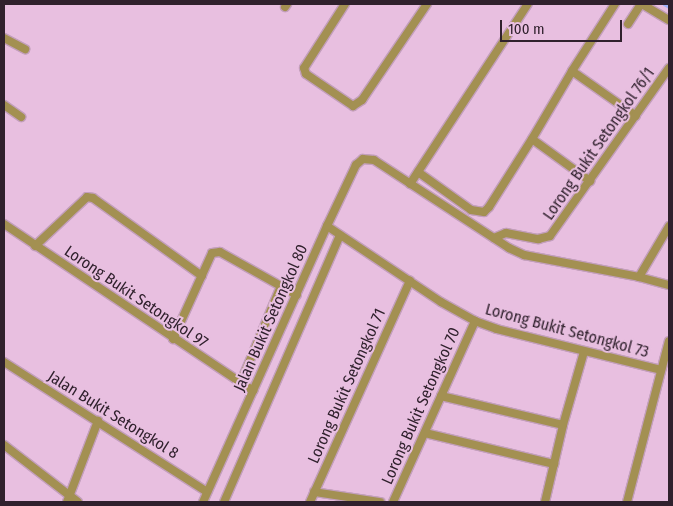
<!DOCTYPE html>
<html>
<head>
<meta charset="utf-8">
<style>
  body { margin:0 }
  #map { position:relative; width:673px; height:506px; overflow:hidden; background:#e8bfe0; font-family:"Fira Sans Condensed",sans-serif }
  div>[style] { position:absolute }
  .stream>* { height:2.5px; margin:-1.25px; padding:0 1.25px; transform-origin:1.25px; border-radius:1.25px; background:#9fb0f7 }
  .roads { filter:drop-shadow(1px 0 #c39fbc) drop-shadow(-1px 0 #c39fbc) drop-shadow(0 1px #c39fbc) drop-shadow(0 -1px #c39fbc) }
  .street>* { height:8px; margin:-4px; padding:0 4px; transform-origin:4px; border-radius:4px; background:#a39052 }
  span { translate:-50% -50%; white-space:nowrap; text-align:center; line-height:1.15; -webkit-text-stroke:4px #e8bfe0; paint-order:stroke }
  .street-label { font-size:16px; color:#30212d }
  .frame { position:absolute; inset:0; border:5px solid #30212d; pointer-events:none }
  .scale { position:absolute; left:500px; top:20px; width:122px; height:22px; box-sizing:border-box; border:2px solid #30212d; border-top:0; padding-left:6px; font-size:15px; line-height:18px; white-space:nowrap; color:#30212d; -webkit-text-stroke:4px #e8bfe0; paint-order:stroke }
</style>
</head>
<body>
<div id="map">
  <div class="stream">
    <i style="left:664px;top:4px;width:6px;rotate:31deg"></i>
  </div>
  <div class="roads">
    <div class="street">
      <i style="left:345px;top:4px;width:76px;rotate:122.6deg"></i>
      <i style="left:304px;top:68px;width:6px;rotate:72deg"></i>
      <i style="left:306px;top:74px;width:57px;rotate:34.2deg"></i>
      <i style="left:353px;top:106px;width:11px;rotate:-34deg"></i>
      <i style="left:362px;top:100px;width:116px;rotate:-55.9deg"></i>
      <i style="left:642px;top:4px;width:31px;rotate:31deg"></i>
      <i style="left:285px;top:7px;width:4px;rotate:-56deg"></i>
      <i style="left:628px;top:24px;width:24px;rotate:-57deg"></i>
      <i style="left:4px;top:38px;width:24px;rotate:28deg"></i>
      <i style="left:572px;top:71px;width:78px;rotate:35.1deg"></i>
      <i style="left:4px;top:105px;width:21px;rotate:35deg"></i>
      <i style="left:532px;top:139px;width:72px;rotate:35.9deg"></i>
      <i style="left:418px;top:172px;width:65px;rotate:35.6deg"></i>
      <i style="left:471px;top:210px;width:13px;rotate:9deg"></i>
      <i style="left:484px;top:212px;width:7px;rotate:-45deg"></i>
      <i style="left:489px;top:207px;width:80px;rotate:-57.7deg"></i>
      <i style="left:532px;top:139px;width:79px;rotate:-59.5deg"></i>
      <i style="left:572px;top:71px;width:80px;rotate:-57.3deg"></i>
      <i style="left:410px;top:184px;width:215px;rotate:-56.8deg"></i>
      <i style="left:4px;top:224px;width:300px;rotate:33.8deg"></i>
      <i style="left:327px;top:226px;width:137px;rotate:33.7deg"></i>
      <i style="left:441px;top:302px;width:39px;rotate:29deg"></i>
      <i style="left:475px;top:321px;width:23px;rotate:20deg"></i>
      <i style="left:497px;top:329px;width:169px;rotate:14deg"></i>
      <i style="left:494px;top:238px;width:13px;rotate:-23deg"></i>
      <i style="left:506px;top:233px;width:33px;rotate:11deg"></i>
      <i style="left:538px;top:239px;width:12px;rotate:-14deg"></i>
      <i style="left:550px;top:236px;width:206px;rotate:-54.7deg"></i>
      <i style="left:35px;top:246px;width:71px;rotate:-43.3deg"></i>
      <i style="left:87px;top:197px;width:6px;rotate:9deg"></i>
      <i style="left:93px;top:198px;width:134px;rotate:35.6deg"></i>
      <i style="left:639px;top:277px;width:59px;rotate:-59.5deg"></i>
      <i style="left:173px;top:339px;width:94px;rotate:-65.6deg"></i>
      <i style="left:212px;top:253px;width:8px;rotate:-7deg"></i>
      <i style="left:220px;top:252px;width:88px;rotate:29.2deg"></i>
      <i style="left:4px;top:362px;width:241px;rotate:32.6deg"></i>
      <i style="left:240px;top:384px;width:106px;rotate:-67.3deg"></i>
      <i style="left:441px;top:396px;width:125px;rotate:13.4deg"></i>
      <i style="left:425px;top:433px;width:133px;rotate:13.5deg"></i>
      <i style="left:4px;top:445px;width:93px;rotate:37.6deg"></i>
      <i style="left:314px;top:492px;width:67px;rotate:8.6deg"></i>
      <i style="left:67px;top:502px;width:87px;rotate:-69.1deg"></i>
      <i style="left:203px;top:502px;width:303px;rotate:-65.8deg"></i>
      <i style="left:327px;top:226px;width:68px;rotate:-64.6deg"></i>
      <i style="left:356px;top:165px;width:9px;rotate:-41deg"></i>
      <i style="left:363px;top:159px;width:11px;rotate:5deg"></i>
      <i style="left:374px;top:160px;width:161px;rotate:33.1deg"></i>
      <i style="left:509px;top:248px;width:17px;rotate:25deg"></i>
      <i style="left:524px;top:255px;width:117px;rotate:10.8deg"></i>
      <i style="left:639px;top:277px;width:31px;rotate:15deg"></i>
      <i style="left:224px;top:502px;width:291px;rotate:-66.5deg"></i>
      <i style="left:310px;top:502px;width:243px;rotate:-65.7deg"></i>
      <i style="left:393px;top:502px;width:199px;rotate:-65.6deg"></i>
      <i style="left:545px;top:502px;width:79px;rotate:-76.8deg"></i>
      <i style="left:563px;top:425px;width:76px;rotate:-74deg"></i>
      <i style="left:627px;top:502px;width:166px;rotate:-75.4deg"></i>
    </div>
  </div>
  <div class="street-label">
    <span style="left:599px;top:144px;rotate:-55deg">Lorong Bukit Setongkol 76/1</span>
    <span style="left:136px;top:297px;rotate:34deg">Lorong Bukit Setongkol 97</span>
    <span style="left:271px;top:318px;rotate:-66deg">Jalan Bukit Setongkol 80</span>
    <span style="left:567px;top:331px;rotate:15deg">Lorong Bukit Setongkol 73</span>
    <span style="left:347px;top:386px;rotate:-66deg">Lorong Bukit Setongkol 71</span>
    <span style="left:421px;top:406px;rotate:-66deg">Lorong Bukit Setongkol 70</span>
    <span style="left:113px;top:415px;rotate:32deg">Jalan Bukit Setongkol 8</span>
  </div>
  <div class="frame"></div>
  <div class="scale">100 m</div>
</div>
</body>
</html>
